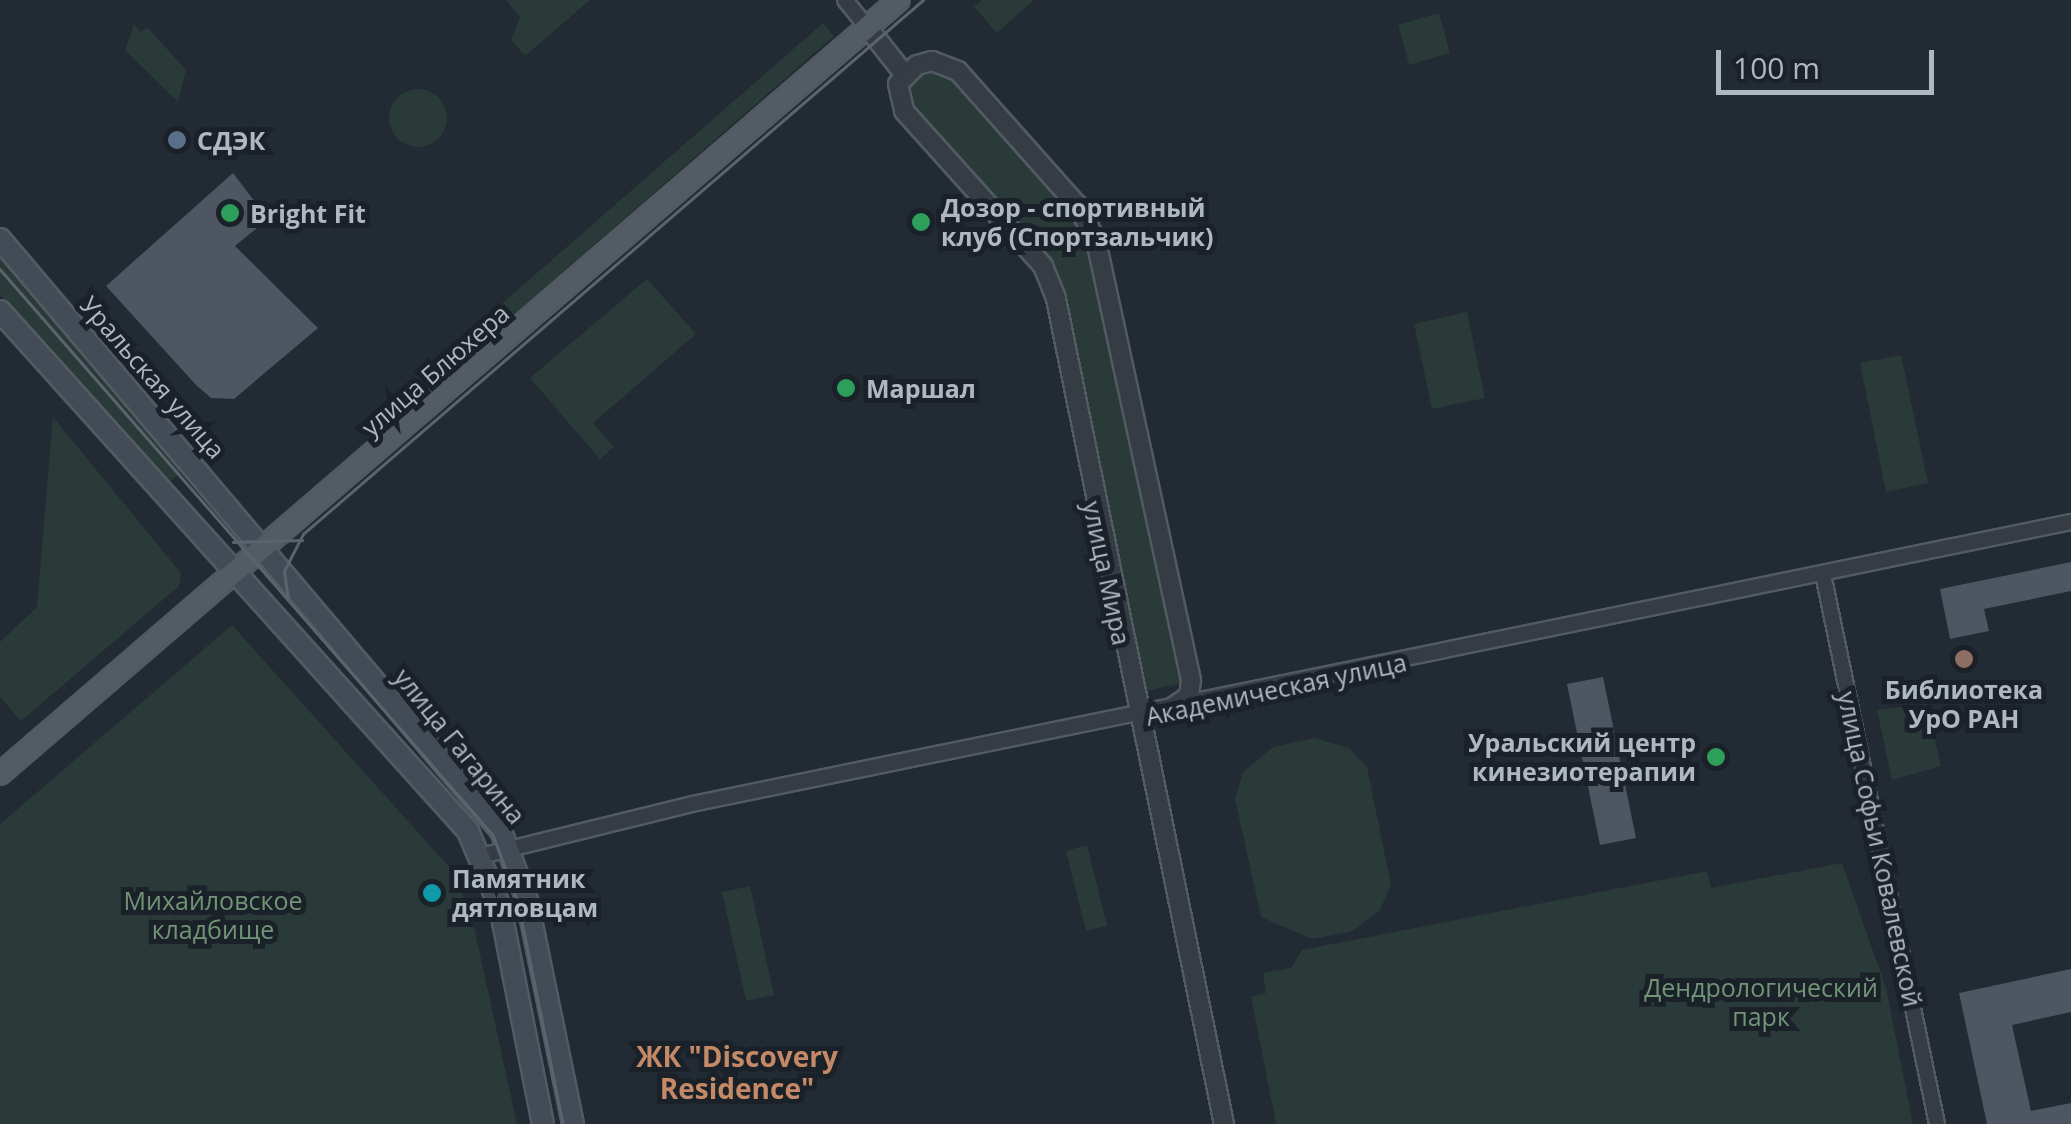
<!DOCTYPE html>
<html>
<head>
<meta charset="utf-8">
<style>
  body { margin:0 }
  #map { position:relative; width:2071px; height:1124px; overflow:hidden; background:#222a33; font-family:"Open Sans",sans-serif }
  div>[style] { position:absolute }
  .green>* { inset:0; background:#293a39 }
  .round { border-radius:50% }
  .building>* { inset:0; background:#4d5661 }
  .roads { filter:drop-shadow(2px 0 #525a62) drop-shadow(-2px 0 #525a62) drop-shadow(0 2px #525a62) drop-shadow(0 -2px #525a62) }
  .minor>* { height:14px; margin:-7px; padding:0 7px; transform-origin:7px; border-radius:7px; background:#353c44 }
  .tertiary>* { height:18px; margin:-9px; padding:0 9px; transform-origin:9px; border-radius:9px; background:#353c44 }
  .secondary>* { height:20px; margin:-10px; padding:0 10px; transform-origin:10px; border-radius:10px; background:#434c56 }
  .primary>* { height:20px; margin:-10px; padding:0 10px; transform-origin:10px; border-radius:10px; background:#535b64 }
  .tram>* { height:2.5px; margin:-1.25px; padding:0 1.25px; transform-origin:1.25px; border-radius:1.25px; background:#5b636d }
  .dots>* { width:28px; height:28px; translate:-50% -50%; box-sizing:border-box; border:5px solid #1a2128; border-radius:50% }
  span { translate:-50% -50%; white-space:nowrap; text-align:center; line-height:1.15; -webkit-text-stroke:10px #1a2128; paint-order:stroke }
  .poi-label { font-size:25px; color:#afb7c1; font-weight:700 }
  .left { translate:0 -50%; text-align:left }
  .right { translate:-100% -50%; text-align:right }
  .street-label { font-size:25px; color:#afb7c1 }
  .park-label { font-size:25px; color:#719477 }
  .neighbourhood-label { font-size:28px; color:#c48967; font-weight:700 }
  .scale { position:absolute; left:1716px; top:50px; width:218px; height:45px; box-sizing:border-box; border:5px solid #afb7c1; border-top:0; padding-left:12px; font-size:30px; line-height:35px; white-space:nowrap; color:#afb7c1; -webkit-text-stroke:8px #1a2128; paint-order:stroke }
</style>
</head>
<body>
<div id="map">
  <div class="green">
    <i style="clip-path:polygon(506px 0,590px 0,525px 56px,511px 40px,520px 17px)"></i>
    <i style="clip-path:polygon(982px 0,1034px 0,997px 33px,974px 7px)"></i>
    <i style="clip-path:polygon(1439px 13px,1450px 53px,1409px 65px,1398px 25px)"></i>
    <i style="clip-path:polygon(823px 23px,834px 36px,453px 368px,442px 356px)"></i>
    <i style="clip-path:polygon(134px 24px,141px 32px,147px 27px,186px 70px,178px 102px,125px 50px)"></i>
    <i style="clip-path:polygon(945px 63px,1087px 220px,1190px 674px,1178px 684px,1132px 694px,1050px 279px,904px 111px,905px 75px)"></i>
    <i class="round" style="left:389px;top:89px;width:58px;height:58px"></i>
    <i style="clip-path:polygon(0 257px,186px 468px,167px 484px,0 295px)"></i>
    <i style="clip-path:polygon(647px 279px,696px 334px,593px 423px,614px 447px,600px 459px,530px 378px)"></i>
    <i style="clip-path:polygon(1467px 312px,1485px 398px,1432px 409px,1414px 324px)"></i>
    <i style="clip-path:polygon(1901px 355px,1928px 483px,1886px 492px,1860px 363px)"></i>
    <i style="clip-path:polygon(53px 417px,181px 573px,179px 586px,21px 721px,0 697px,0 642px,37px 607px)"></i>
    <i style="clip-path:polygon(232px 625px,450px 868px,471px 913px,517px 1124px,0 1124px,0 824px)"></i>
    <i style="clip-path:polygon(1927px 704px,1941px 766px,1892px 780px,1877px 710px)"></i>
    <i style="clip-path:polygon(1314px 738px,1349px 748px,1367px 767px,1391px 885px,1380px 910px,1353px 931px,1312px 939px,1261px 917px,1235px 799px,1243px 772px,1273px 747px)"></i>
    <i style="clip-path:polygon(1087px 845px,1107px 926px,1086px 931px,1066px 851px)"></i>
    <i style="clip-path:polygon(1842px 863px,1886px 988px,1913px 1124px,1276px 1124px,1251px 996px,1266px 993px,1263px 973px,1291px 968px,1302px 950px,1707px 871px,1711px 888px)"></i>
    <i style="clip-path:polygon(750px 886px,774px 995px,746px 1001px,722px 892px)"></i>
  </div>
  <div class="building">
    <i style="clip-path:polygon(233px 173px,268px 219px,235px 246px,318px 328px,234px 399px,211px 398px,196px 385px,106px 286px)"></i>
    <i style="clip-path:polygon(2071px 562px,2071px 591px,1984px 609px,1989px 631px,1950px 639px,1940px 589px)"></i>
    <i style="clip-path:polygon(1603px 677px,1636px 838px,1600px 845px,1567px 684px)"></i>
    <i style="clip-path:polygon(2071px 969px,2071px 1012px,2012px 1025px,2031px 1111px,2071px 1103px,2071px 1124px,1987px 1124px,1959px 993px)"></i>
  </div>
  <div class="roads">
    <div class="minor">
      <i style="left:845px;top:0;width:36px;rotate:51deg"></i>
      <i style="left:1823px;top:574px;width:562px;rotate:78.29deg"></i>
      <i style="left:481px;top:856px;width:217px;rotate:-13.8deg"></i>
      <i style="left:692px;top:804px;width:1408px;rotate:-11.56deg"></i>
    </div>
    <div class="tertiary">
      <i style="left:868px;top:28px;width:60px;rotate:51.8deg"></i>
      <i style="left:1167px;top:711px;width:27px;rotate:-34deg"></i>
      <i style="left:1189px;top:696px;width:16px;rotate:-83deg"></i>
      <i style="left:1191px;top:680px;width:450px;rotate:-102.2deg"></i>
      <i style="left:1096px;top:240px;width:40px;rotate:-118deg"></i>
      <i style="left:1077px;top:205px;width:179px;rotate:-131.6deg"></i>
      <i style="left:958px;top:71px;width:28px;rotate:-159deg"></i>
      <i style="left:932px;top:61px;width:16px;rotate:165deg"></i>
      <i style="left:917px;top:65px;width:27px;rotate:135deg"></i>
      <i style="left:898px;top:84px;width:28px;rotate:77deg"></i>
      <i style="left:904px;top:111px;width:208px;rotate:48.1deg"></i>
      <i style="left:1043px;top:266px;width:35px;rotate:68deg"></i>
      <i style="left:1056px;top:299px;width:842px;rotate:78.49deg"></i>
    </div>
    <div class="secondary">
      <i style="left:0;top:239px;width:776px;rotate:49.76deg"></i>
      <i style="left:501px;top:831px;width:74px;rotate:69.4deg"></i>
      <i style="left:527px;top:900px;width:229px;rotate:78.4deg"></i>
      <i style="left:0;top:311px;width:700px;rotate:48.01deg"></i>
      <i style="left:468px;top:831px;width:82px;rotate:67.2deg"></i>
      <i style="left:500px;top:907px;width:221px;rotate:78.8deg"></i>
    </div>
    <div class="primary">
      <i style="left:0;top:774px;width:1186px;rotate:-40.73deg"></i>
    </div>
  </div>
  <div class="tram">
    <i style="left:0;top:269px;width:751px;rotate:48.94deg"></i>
    <i style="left:493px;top:835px;width:72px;rotate:69.5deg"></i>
    <i style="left:518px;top:902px;width:227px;rotate:78.5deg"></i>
    <i style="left:233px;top:542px;width:69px;rotate:-1.7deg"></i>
    <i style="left:288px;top:600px;width:29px;rotate:-98deg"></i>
    <i style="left:284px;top:571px;width:42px;rotate:-62.8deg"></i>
    <i style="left:303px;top:534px;width:818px;rotate:-40.74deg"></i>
  </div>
  <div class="dots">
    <i style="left:177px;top:140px;background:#5c6f8a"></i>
    <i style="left:230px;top:213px;background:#2e9e5b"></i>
    <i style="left:921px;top:222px;background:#2e9e5b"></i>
    <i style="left:846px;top:388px;background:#2e9e5b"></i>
    <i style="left:1964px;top:659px;background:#8d6e63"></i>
    <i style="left:1716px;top:757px;background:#2e9e5b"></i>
    <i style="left:432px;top:893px;background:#0f9aa8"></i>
  </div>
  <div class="poi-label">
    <span class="left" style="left:197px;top:140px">СДЭК</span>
    <span class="left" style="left:941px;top:222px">Дозор - спортивный<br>клуб (Спортзальчик)</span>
    <span class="left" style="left:250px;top:213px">Bright Fit</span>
    <span class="left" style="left:866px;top:388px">Маршал</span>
    <span style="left:1964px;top:704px">Библиотека<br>УрО РАН</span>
    <span class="right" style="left:1696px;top:757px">Уральский центр<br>кинезиотерапии</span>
    <span class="left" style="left:452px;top:893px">Памятник<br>дятловцам</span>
  </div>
  <div class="street-label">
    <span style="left:435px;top:370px;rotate:-41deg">улица Блюхера</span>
    <span style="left:153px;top:377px;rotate:49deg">Уральская улица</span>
    <span style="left:1107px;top:573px;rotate:78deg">улица Мира</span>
    <span style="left:1276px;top:689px;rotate:-12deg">Академическая улица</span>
    <span style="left:460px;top:746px;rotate:51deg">улица Гагарина</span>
    <span style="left:1880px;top:849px;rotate:78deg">улица Софьи Ковалевской</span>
  </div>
  <div class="park-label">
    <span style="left:213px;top:915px">Михайловское<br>кладбище</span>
    <span style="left:1761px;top:1002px">Дендрологический<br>парк</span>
  </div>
  <div class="neighbourhood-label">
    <span style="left:737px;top:1072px">ЖК "Discovery<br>Residence"</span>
  </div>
  <div class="scale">100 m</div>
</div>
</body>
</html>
